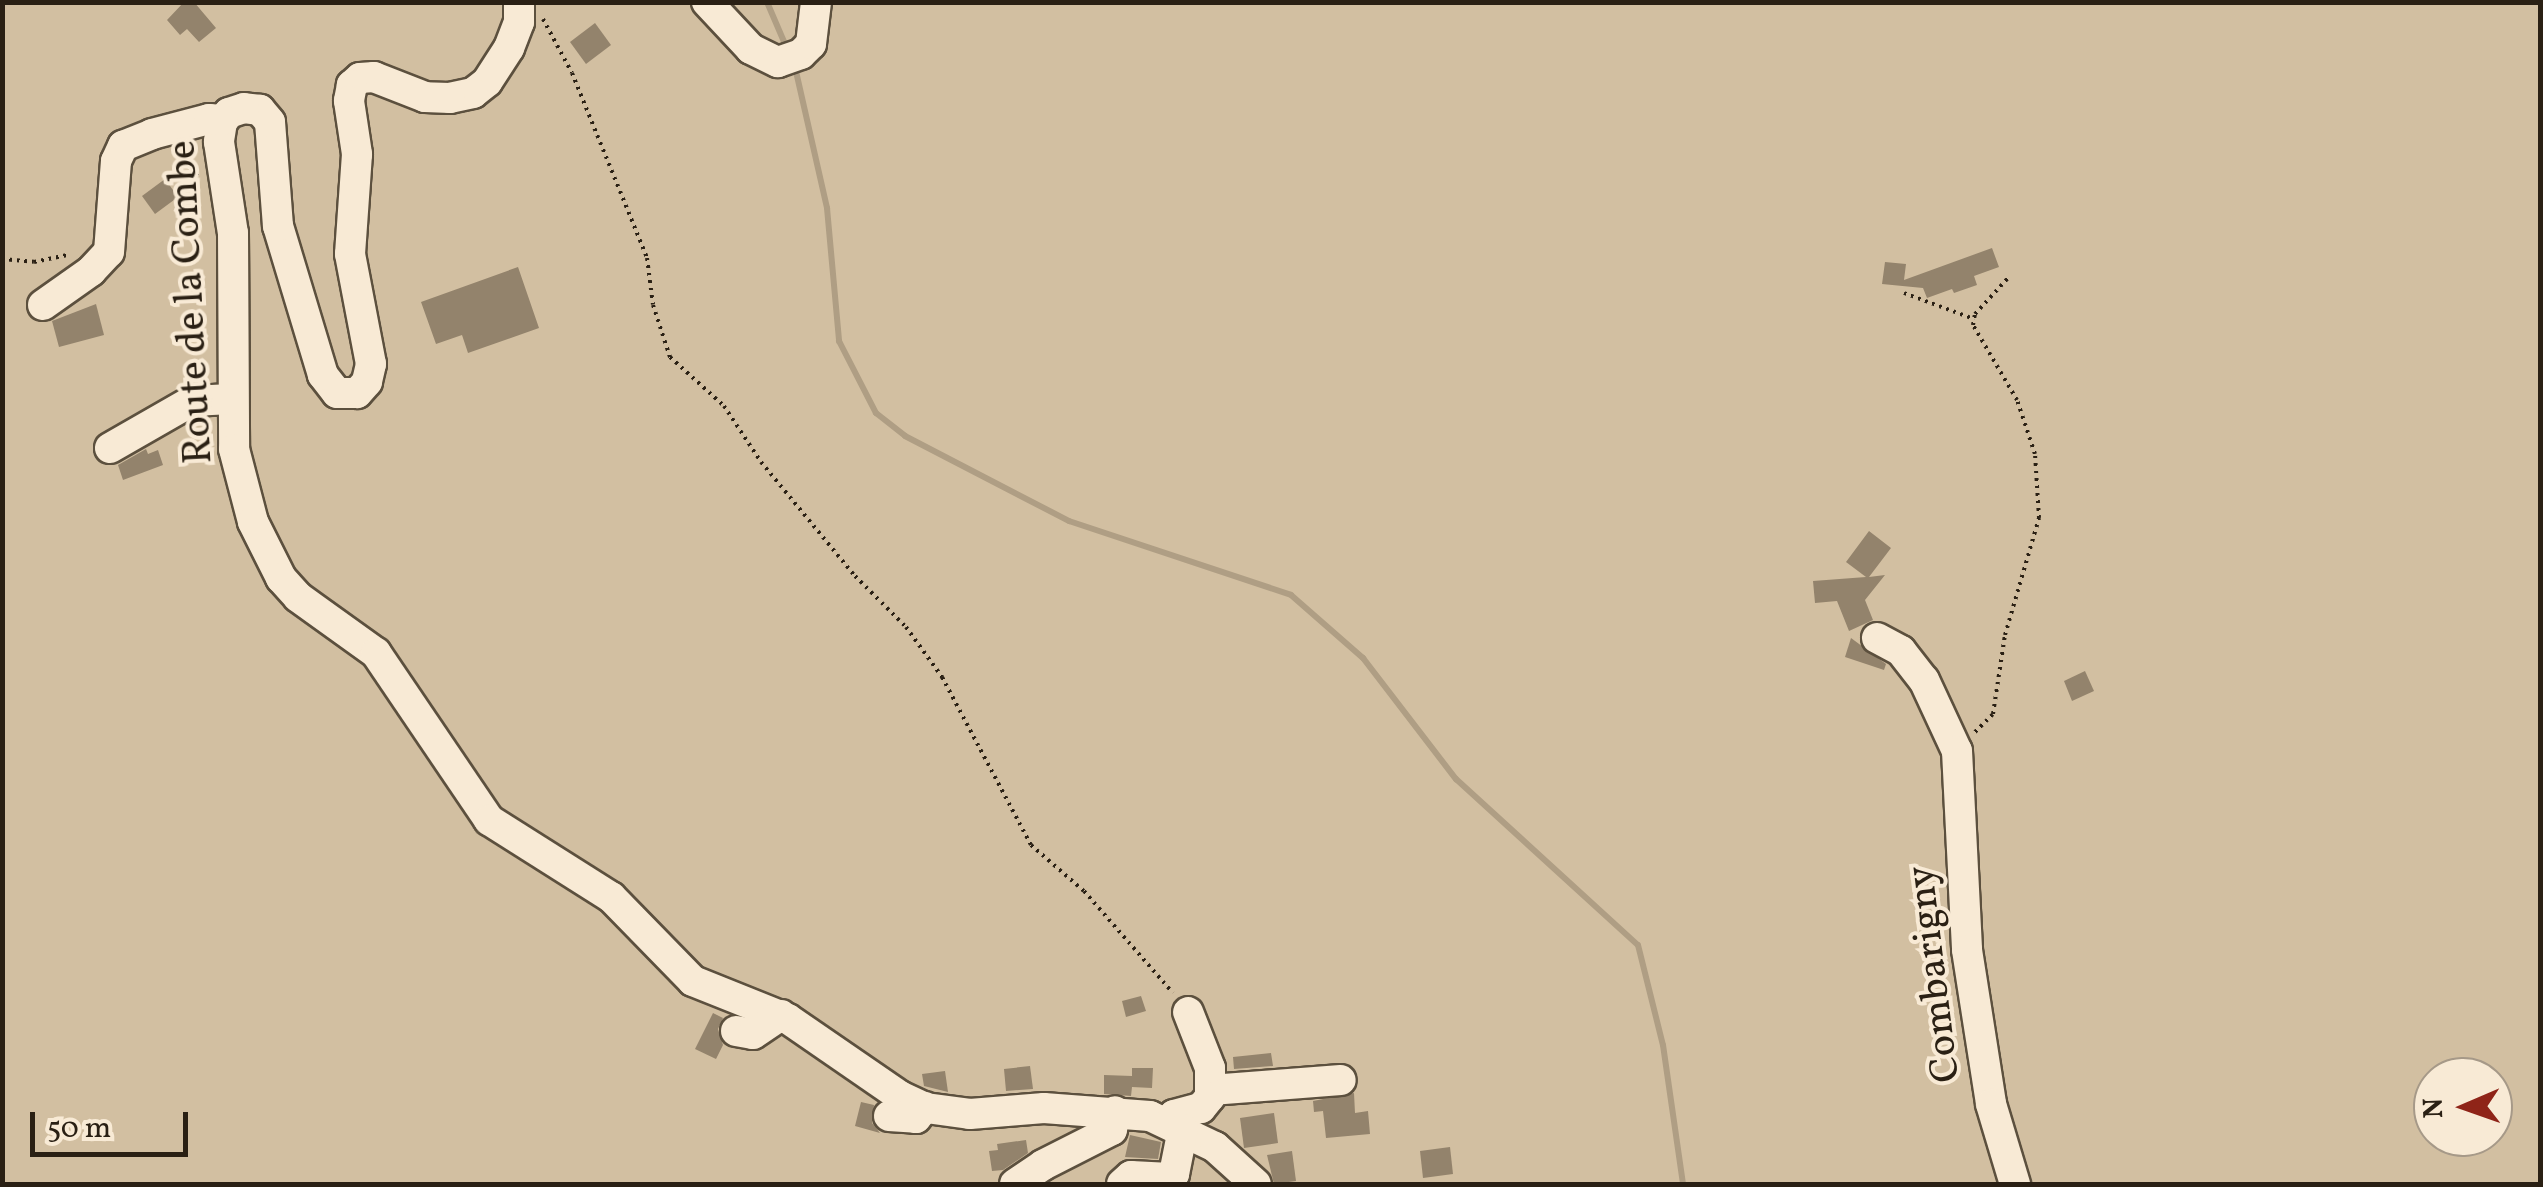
<!DOCTYPE html>
<html>
<head>
<meta charset="utf-8">
<style>
  body { margin:0 }
  #map { position:relative; width:2543px; height:1187px; overflow:hidden; background:#f4dfbe; font-family:Vollkorn,serif }
  div>[style] { position:absolute }
  .green>* { inset:0; background:#d2bfa1 }
  .stream>* { height:6px; margin:-3px; padding:0 3px; transform-origin:3px; border-radius:3px; background:#af9e84 }
  .building>* { inset:0; background:#93836c }
  .path>* { height:4px; margin-top:-2px; transform-origin:0; background:repeating-linear-gradient(90deg,#2a2014 0 2.5px,transparent 0 7.5px) }
  .roads { filter:drop-shadow(2px 0 #5c503e) drop-shadow(-2px 0 #5c503e) drop-shadow(0 2px #5c503e) drop-shadow(0 -2px #5c503e) }
  .minor>* { height:30px; margin:-15px; padding:0 15px; transform-origin:15px; border-radius:15px; background:#f8ead5 }
  span { translate:-50% -50%; white-space:nowrap; text-align:center; line-height:1.15; -webkit-text-stroke:8px #f8ead5; paint-order:stroke }
  .street-label { font-size:40px; color:#2a2014 }
  .frame { position:absolute; inset:0; border:5px solid #2a2014; pointer-events:none }
  .north { position:absolute; left:2413px; top:1057px; width:100px; height:100px; box-sizing:border-box; background:#f8ead5; border:2px solid #a69988; border-radius:50%; rotate:268deg; font-size:28px; font-weight:700; line-height:40px; text-align:center; color:#2a2014 }
  .north::after { content:''; display:block; margin:auto; width:35px; height:45px; background:#8f2418; clip-path:polygon(50% 0,100% 100%,50% 72%,0 100%) }
  .scale { position:absolute; left:30px; top:1112px; width:158px; height:45px; box-sizing:border-box; border:5px solid #2a2014; border-top:0; padding-left:12px; font-size:30px; line-height:35px; white-space:nowrap; color:#2a2014; -webkit-text-stroke:8px #f8ead5; paint-order:stroke }
</style>
</head>
<body>
<div id="map">
  <div class="green">
    <i style="clip-path:polygon(evenodd,2px 3px,2540px 3px,2540px 1184px,3px 1184px,2px 3px,2433px 1077px,2493px 1077px,2493px 1137px,2433px 1137px,2433px 1077px)"></i>
  </div>
  <div class="stream">
    <i style="left:767px;top:2px;width:53px;rotate:66.8deg"></i>
    <i style="left:795px;top:67px;width:145px;rotate:77.2deg"></i>
    <i style="left:827px;top:208px;width:134px;rotate:84.8deg"></i>
    <i style="left:839px;top:341px;width:81px;rotate:62.8deg"></i>
    <i style="left:876px;top:413px;width:37px;rotate:38deg"></i>
    <i style="left:905px;top:436px;width:185px;rotate:27.4deg"></i>
    <i style="left:1069px;top:521px;width:234px;rotate:18.4deg"></i>
    <i style="left:1291px;top:595px;width:96px;rotate:41.2deg"></i>
    <i style="left:1363px;top:658px;width:153px;rotate:52.5deg"></i>
    <i style="left:1456px;top:779px;width:246px;rotate:42.4deg"></i>
    <i style="left:1638px;top:945px;width:103px;rotate:76deg"></i>
    <i style="left:1663px;top:1045px;width:140px;rotate:81.8deg"></i>
  </div>
  <div class="building">
    <i style="clip-path:polygon(184px 2px,194px 2px,216px 28px,199px 42px,187px 29px,180px 35px,167px 20px)"></i>
    <i style="clip-path:polygon(595px 23px,611px 45px,586px 64px,570px 42px)"></i>
    <i style="clip-path:polygon(165px 179px,178px 197px,155px 214px,142px 196px)"></i>
    <i style="clip-path:polygon(1992px 248px,1999px 267px,1974px 276px,1977px 285px,1954px 293px,1952px 289px,1927px 298px,1923px 288px,1882px 284px,1885px 262px,1906px 264px,1904px 280px)"></i>
    <i style="clip-path:polygon(518px 267px,539px 328px,468px 353px,462px 335px,436px 344px,421px 302px)"></i>
    <i style="clip-path:polygon(96px 304px,104px 335px,59px 347px,52px 321px)"></i>
    <i style="clip-path:polygon(146px 449px,148px 454px,158px 450px,163px 465px,123px 480px,118px 465px)"></i>
    <i style="clip-path:polygon(1869px 531px,1891px 548px,1869px 577px,1885px 575px,1865px 600px,1873px 620px,1849px 631px,1837px 601px,1815px 603px,1813px 581px,1866px 577px,1846px 562px)"></i>
    <i style="clip-path:polygon(1851px 638px,1886px 664px,1884px 670px,1845px 657px)"></i>
    <i style="clip-path:polygon(2085px 671px,2094px 691px,2072px 701px,2064px 681px)"></i>
    <i style="clip-path:polygon(1141px 996px,1146px 1011px,1126px 1017px,1122px 1001px)"></i>
    <i style="clip-path:polygon(713px 1013px,723px 1018px,718px 1029px,723px 1045px,716px 1059px,695px 1049px)"></i>
    <i style="clip-path:polygon(1271px 1053px,1273px 1066px,1234px 1069px,1233px 1057px)"></i>
    <i style="clip-path:polygon(1030px 1066px,1033px 1089px,1006px 1091px,1004px 1069px)"></i>
    <i style="clip-path:polygon(1132px 1068px,1153px 1068px,1152px 1088px,1132px 1087px,1131px 1096px,1104px 1094px,1104px 1075px,1132px 1076px)"></i>
    <i style="clip-path:polygon(945px 1071px,948px 1092px,924px 1086px,922px 1074px)"></i>
    <i style="clip-path:polygon(1354px 1093px,1355px 1113px,1368px 1111px,1370px 1134px,1326px 1138px,1323px 1111px,1314px 1112px,1313px 1101px)"></i>
    <i style="clip-path:polygon(861px 1102px,874px 1105px,872px 1123px,880px 1133px,855px 1126px)"></i>
    <i style="clip-path:polygon(1274px 1113px,1278px 1143px,1244px 1148px,1240px 1118px)"></i>
    <i style="clip-path:polygon(1130px 1135px,1161px 1142px,1158px 1159px,1125px 1157px)"></i>
    <i style="clip-path:polygon(1026px 1140px,1028px 1153px,1003px 1170px,992px 1171px,989px 1151px,998px 1150px,997px 1144px)"></i>
    <i style="clip-path:polygon(1450px 1147px,1453px 1174px,1423px 1178px,1420px 1151px)"></i>
    <i style="clip-path:polygon(1292px 1151px,1296px 1181px,1274px 1184px,1267px 1155px)"></i>
  </div>
  <div class="path">
    <i style="left:543px;top:19px;width:61px;rotate:61.8deg"></i>
    <i style="left:572px;top:73px;width:200px;rotate:67.9deg"></i>
    <i style="left:647px;top:258px;width:47px;rotate:82.7deg"></i>
    <i style="left:653px;top:305px;width:55px;rotate:71.9deg"></i>
    <i style="left:670px;top:357px;width:73px;rotate:42.2deg"></i>
    <i style="left:724px;top:406px;width:67px;rotate:56.5deg"></i>
    <i style="left:761px;top:462px;width:148px;rotate:50.5deg"></i>
    <i style="left:855px;top:576px;width:72px;rotate:45deg"></i>
    <i style="left:906px;top:627px;width:62px;rotate:54.2deg"></i>
    <i style="left:942px;top:677px;width:190px;rotate:62.1deg"></i>
    <i style="left:1031px;top:845px;width:70px;rotate:41deg"></i>
    <i style="left:1084px;top:891px;width:135px;rotate:48.9deg"></i>
    <i style="left:178px;top:188px;width:25px;rotate:-37deg"></i>
    <i style="left:2px;top:259px;width:32px;rotate:5deg"></i>
    <i style="left:34px;top:262px;width:34px;rotate:-12deg"></i>
    <i style="left:1904px;top:293px;width:75px;rotate:20.4deg"></i>
    <i style="left:1975px;top:732px;width:25px;rotate:-45deg"></i>
    <i style="left:1993px;top:714px;width:80px;rotate:-81.4deg"></i>
    <i style="left:2005px;top:635px;width:122px;rotate:-73.8deg"></i>
    <i style="left:2039px;top:518px;width:64px;rotate:-93.6deg"></i>
    <i style="left:2035px;top:454px;width:57px;rotate:-108.4deg"></i>
    <i style="left:2017px;top:400px;width:87px;rotate:-120.4deg"></i>
    <i style="left:1973px;top:325px;width:11px;rotate:-80deg"></i>
    <i style="left:1975px;top:314px;width:49px;rotate:-47.5deg"></i>
  </div>
  <div class="roads">
    <div class="minor">
      <i style="left:519px;top:2px;width:20px;rotate:90deg"></i>
      <i style="left:519px;top:22px;width:28px;rotate:111deg"></i>
      <i style="left:509px;top:48px;width:40px;rotate:122.9deg"></i>
      <i style="left:487px;top:82px;width:18px;rotate:142deg"></i>
      <i style="left:473px;top:93px;width:24px;rotate:168deg"></i>
      <i style="left:450px;top:98px;width:25px;rotate:-178deg"></i>
      <i style="left:425px;top:97px;width:55px;rotate:-158.6deg"></i>
      <i style="left:374px;top:77px;width:14px;rotate:176deg"></i>
      <i style="left:360px;top:78px;width:11px;rotate:139deg"></i>
      <i style="left:352px;top:85px;width:16px;rotate:101deg"></i>
      <i style="left:349px;top:101px;width:54px;rotate:81.4deg"></i>
      <i style="left:357px;top:154px;width:100px;rotate:94deg"></i>
      <i style="left:350px;top:254px;width:112px;rotate:79.2deg"></i>
      <i style="left:371px;top:364px;width:18px;rotate:103deg"></i>
      <i style="left:367px;top:382px;width:15px;rotate:132deg"></i>
      <i style="left:357px;top:393px;width:20px;rotate:180deg"></i>
      <i style="left:337px;top:393px;width:23px;rotate:-128deg"></i>
      <i style="left:323px;top:375px;width:156px;rotate:-106.8deg"></i>
      <i style="left:278px;top:226px;width:104px;rotate:-94.4deg"></i>
      <i style="left:270px;top:122px;width:16px;rotate:-130deg"></i>
      <i style="left:260px;top:110px;width:16px;rotate:-173deg"></i>
      <i style="left:244px;top:108px;width:16px;rotate:162deg"></i>
      <i style="left:229px;top:113px;width:11px;rotate:128deg"></i>
      <i style="left:222px;top:122px;width:20px;rotate:99deg"></i>
      <i style="left:219px;top:142px;width:92px;rotate:81.3deg"></i>
      <i style="left:233px;top:233px;width:216px;rotate:89.7deg"></i>
      <i style="left:234px;top:449px;width:75px;rotate:75.4deg"></i>
      <i style="left:253px;top:522px;width:63px;rotate:63.4deg"></i>
      <i style="left:281px;top:578px;width:25px;rotate:48deg"></i>
      <i style="left:298px;top:597px;width:96px;rotate:35.7deg"></i>
      <i style="left:376px;top:653px;width:202px;rotate:55.9deg"></i>
      <i style="left:489px;top:820px;width:144px;rotate:32.3deg"></i>
      <i style="left:611px;top:897px;width:117px;rotate:45.7deg"></i>
      <i style="left:693px;top:981px;width:102px;rotate:21.8deg"></i>
      <i style="left:788px;top:1019px;width:136px;rotate:34.5deg"></i>
      <i style="left:900px;top:1096px;width:29px;rotate:25deg"></i>
      <i style="left:926px;top:1108px;width:44px;rotate:7.8deg"></i>
      <i style="left:970px;top:1114px;width:74px;rotate:-4.6deg"></i>
      <i style="left:1044px;top:1108px;width:106px;rotate:4.3deg"></i>
      <i style="left:1150px;top:1116px;width:72px;rotate:25.5deg"></i>
      <i style="left:1215px;top:1147px;width:55px;rotate:42.1deg"></i>
      <i style="left:707px;top:2px;width:64px;rotate:46.9deg"></i>
      <i style="left:751px;top:49px;width:30px;rotate:26deg"></i>
      <i style="left:778px;top:62px;width:24px;rotate:-19deg"></i>
      <i style="left:801px;top:54px;width:14px;rotate:-45deg"></i>
      <i style="left:811px;top:44px;width:42px;rotate:-83.2deg"></i>
      <i style="left:43px;top:305px;width:59px;rotate:-35.3deg"></i>
      <i style="left:91px;top:271px;width:26px;rotate:-47deg"></i>
      <i style="left:109px;top:252px;width:91px;rotate:-85.6deg"></i>
      <i style="left:116px;top:161px;width:17px;rotate:-65deg"></i>
      <i style="left:123px;top:146px;width:31px;rotate:-22deg"></i>
      <i style="left:152px;top:134px;width:59px;rotate:-14.7deg"></i>
      <i style="left:209px;top:119px;width:14px;rotate:4deg"></i>
      <i style="left:110px;top:448px;width:95px;rotate:-29.8deg"></i>
      <i style="left:192px;top:401px;width:39px;rotate:-3deg"></i>
      <i style="left:1877px;top:638px;width:27px;rotate:28deg"></i>
      <i style="left:1901px;top:651px;width:37px;rotate:52deg"></i>
      <i style="left:1924px;top:680px;width:78px;rotate:65.1deg"></i>
      <i style="left:1957px;top:751px;width:199px;rotate:87.1deg"></i>
      <i style="left:1967px;top:950px;width:156px;rotate:81.1deg"></i>
      <i style="left:1991px;top:1104px;width:84px;rotate:73.3deg"></i>
      <i style="left:736px;top:1031px;width:17px;rotate:10deg"></i>
      <i style="left:753px;top:1034px;width:34px;rotate:-34deg"></i>
      <i style="left:1211px;top:1090px;width:130px;rotate:-4.4deg"></i>
      <i style="left:889px;top:1116px;width:27px;rotate:4deg"></i>
      <i style="left:916px;top:1118px;width:14px;rotate:-51deg"></i>
      <i style="left:1170px;top:1123px;width:9px;rotate:-63deg"></i>
      <i style="left:1174px;top:1115px;width:28px;rotate:-15deg"></i>
      <i style="left:1201px;top:1108px;width:14px;rotate:-51deg"></i>
      <i style="left:1210px;top:1097px;width:29px;rotate:-90deg"></i>
      <i style="left:1210px;top:1068px;width:60px;rotate:-111.4deg"></i>
      <i style="left:1015px;top:1184px;width:34px;rotate:-34deg"></i>
      <i style="left:1043px;top:1165px;width:77px;rotate:-26.9deg"></i>
      <i style="left:1112px;top:1130px;width:19px;rotate:-81deg"></i>
      <i style="left:1122px;top:1184px;width:12px;rotate:-42deg"></i>
      <i style="left:1131px;top:1176px;width:34px;rotate:3deg"></i>
      <i style="left:1165px;top:1178px;width:10px;rotate:-24deg"></i>
      <i style="left:1174px;top:1174px;width:46px;rotate:-78.7deg"></i>
    </div>
  </div>
  <div class="street-label">
    <span style="left:192px;top:302px;rotate:-93deg">Route de la Combe</span>
    <span style="left:1935px;top:974px;rotate:-97deg">Combarigny</span>
  </div>
  <div class="frame"></div>
  <div class="north">N</div>
  <div class="scale">50 m</div>
</div>
</body>
</html>
